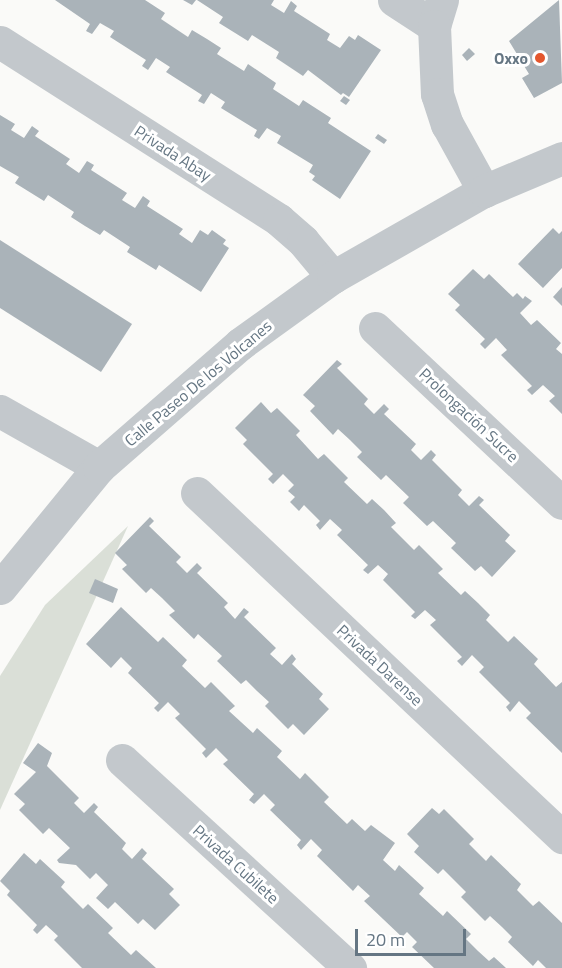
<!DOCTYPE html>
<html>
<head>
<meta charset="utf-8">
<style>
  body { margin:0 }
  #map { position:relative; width:562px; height:968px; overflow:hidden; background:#fafaf8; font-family:"Titillium Web",sans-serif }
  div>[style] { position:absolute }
  .green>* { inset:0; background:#dadfd7 }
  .building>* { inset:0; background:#aab3b9 }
  .minor>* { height:33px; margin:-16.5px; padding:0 16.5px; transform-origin:16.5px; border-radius:16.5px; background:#c3c8cc }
  .tertiary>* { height:33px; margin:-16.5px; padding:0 16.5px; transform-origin:16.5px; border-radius:16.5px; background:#c3c8cc }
  .dots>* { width:16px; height:16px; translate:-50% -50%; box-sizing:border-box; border:3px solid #fff; border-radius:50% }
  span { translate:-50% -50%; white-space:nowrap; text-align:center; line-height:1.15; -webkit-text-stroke:6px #fff; paint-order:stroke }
  .poi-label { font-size:16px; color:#657683; font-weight:700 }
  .right { translate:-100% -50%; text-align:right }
  .street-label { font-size:16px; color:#657683 }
  .scale { position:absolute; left:355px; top:929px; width:111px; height:27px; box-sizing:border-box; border:3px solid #657683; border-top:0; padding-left:8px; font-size:18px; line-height:21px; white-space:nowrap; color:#657683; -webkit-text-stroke:4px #fff; paint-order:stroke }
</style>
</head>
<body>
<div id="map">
  <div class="green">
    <i style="clip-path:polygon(128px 526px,0 810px,0 676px,45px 605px)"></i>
  </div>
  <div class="building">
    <i style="clip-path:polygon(55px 0,145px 0,165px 13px,161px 19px,188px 37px,192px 30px,207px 39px,221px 48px,217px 54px,244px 71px,248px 64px,276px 83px,273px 89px,299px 106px,303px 100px,331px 118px,328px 123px,371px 151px,340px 199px,312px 180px,315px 176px,309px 172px,313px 165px,277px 143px,281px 136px,267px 128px,259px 139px,254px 136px,257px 130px,221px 108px,225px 102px,211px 93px,204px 104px,198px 101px,202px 95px,166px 72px,170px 67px,156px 58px,148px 70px,142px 66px,146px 60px,110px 37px,114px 31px,100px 23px,92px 34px,86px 31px,90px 24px)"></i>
    <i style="clip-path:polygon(183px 0,196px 0,192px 5px)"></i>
    <i style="clip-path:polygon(197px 0,274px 0,271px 5px,284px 13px,291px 1px,297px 6px,294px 11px,330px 34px,327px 40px,340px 48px,349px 36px,355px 40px,358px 35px,381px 50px,349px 97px,343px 93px,341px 95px,308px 70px,303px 76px,276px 58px,279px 52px,252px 35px,248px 41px,219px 23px,223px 17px)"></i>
    <i style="clip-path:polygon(559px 0,562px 83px,534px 98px,522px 78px,529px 74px,509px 41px)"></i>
    <i style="clip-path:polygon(469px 48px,475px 54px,467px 61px,462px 55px)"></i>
    <i style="clip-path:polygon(344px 96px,350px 100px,346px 105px,340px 101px)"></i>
    <i style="clip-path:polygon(0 115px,15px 124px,11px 130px,24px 138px,32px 126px,39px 131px,35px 136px,70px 159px,66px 164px,79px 173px,87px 161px,94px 165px,91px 170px,127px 193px,122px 200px,135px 208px,143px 196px,150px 201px,147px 206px,183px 229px,179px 234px,192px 243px,200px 230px,208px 235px,212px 230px,226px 240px,223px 244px,229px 248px,201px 292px,159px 265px,156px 270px,127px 252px,130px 247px,104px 230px,100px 235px,85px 226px,71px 217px,74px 212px,48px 195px,44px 201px,15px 183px,19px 177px,0 166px)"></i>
    <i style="clip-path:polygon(378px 134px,387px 140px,384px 144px,375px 138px)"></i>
    <i style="clip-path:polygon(553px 228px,559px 234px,562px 231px,562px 268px,543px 288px,518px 264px)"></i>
    <i style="clip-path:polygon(0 240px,132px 324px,101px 372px,0 308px)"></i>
    <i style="clip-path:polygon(473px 269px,484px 279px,489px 274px,513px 297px,517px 293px,523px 299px,525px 296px,532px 301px,520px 313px,531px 325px,537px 320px,561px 343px,556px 349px,562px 354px,562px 414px,549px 401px,555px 396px,543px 385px,532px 395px,527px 390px,532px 386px,501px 355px,507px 350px,496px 338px,485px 349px,480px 344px,485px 339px,455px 310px,460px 305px,448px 294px)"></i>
    <i style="clip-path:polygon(562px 287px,562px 306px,553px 297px)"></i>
    <i style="clip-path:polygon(337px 360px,342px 364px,337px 368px,368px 399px,364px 404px,374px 414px,384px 404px,389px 409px,384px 414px,416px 444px,411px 450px,421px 460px,431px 450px,436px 455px,432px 460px,462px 490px,458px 495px,469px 506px,479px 496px,484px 500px,479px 505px,510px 535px,505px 541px,516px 551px,492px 577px,481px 566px,475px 571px,451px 548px,456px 543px,433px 521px,427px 526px,403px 503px,409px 497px,386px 475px,381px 480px,357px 457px,362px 452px,350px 440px,338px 429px,333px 435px,310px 411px,315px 406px,303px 395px)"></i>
    <i style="clip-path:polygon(261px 402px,271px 413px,277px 408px,300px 431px,296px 435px,318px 459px,324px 454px,348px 478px,344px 482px,367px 504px,372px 499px,384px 510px,396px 523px,391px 527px,414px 550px,419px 545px,443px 569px,438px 573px,461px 595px,465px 591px,478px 603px,490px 615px,486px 620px,508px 642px,514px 636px,538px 659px,534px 664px,556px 687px,562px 682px,562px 753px,526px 718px,531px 713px,519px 701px,510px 712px,506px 707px,510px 703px,479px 672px,484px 667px,472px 655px,462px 666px,457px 661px,462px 657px,430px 625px,436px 620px,425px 610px,415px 619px,411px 616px,415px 612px,383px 580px,388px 574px,378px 565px,368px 574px,363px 570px,368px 565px,337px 535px,342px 530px,330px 519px,320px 530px,316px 525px,320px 521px,304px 505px,299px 511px,290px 502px,295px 497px,288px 491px,294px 485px,283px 474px,273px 484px,268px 479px,273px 474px,243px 444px,247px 440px,235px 428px)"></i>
    <i style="clip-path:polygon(150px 517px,154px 521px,149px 526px,181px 557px,176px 562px,187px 573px,197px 563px,202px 568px,197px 573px,228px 603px,224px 607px,235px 619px,244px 608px,249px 612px,244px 617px,276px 648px,270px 654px,282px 665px,292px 654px,296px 659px,292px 664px,323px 694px,319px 699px,329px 709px,304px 735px,293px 724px,288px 729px,265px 706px,269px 702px,257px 691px,246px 680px,241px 684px,217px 661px,222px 656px,198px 634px,194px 639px,169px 615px,175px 611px,162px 598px,151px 588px,146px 593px,122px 569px,127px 565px,115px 553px)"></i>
    <i style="clip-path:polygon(95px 579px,118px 589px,113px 603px,89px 593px)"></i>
    <i style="clip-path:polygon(121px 607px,158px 642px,163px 637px,187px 660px,182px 666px,205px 688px,211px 682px,235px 706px,229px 711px,253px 733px,257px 728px,282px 751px,277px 757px,300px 779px,305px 773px,329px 797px,324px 802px,347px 824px,352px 819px,365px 831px,371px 825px,395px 843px,383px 860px,395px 871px,399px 865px,424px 888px,419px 894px,443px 916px,447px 911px,471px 934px,466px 939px,478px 951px,489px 961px,494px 957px,506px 968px,434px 968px,412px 947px,417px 942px,407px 932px,402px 937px,364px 901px,370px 896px,358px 885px,353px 891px,317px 856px,322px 850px,311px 839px,301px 850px,297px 845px,301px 840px,270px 810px,275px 805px,264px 794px,254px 804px,249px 800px,254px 794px,223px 764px,228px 760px,216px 748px,206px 758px,202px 753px,206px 749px,175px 718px,180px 714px,168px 702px,158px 712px,154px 708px,159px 703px,128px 673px,132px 668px,121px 657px,111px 668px,86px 644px)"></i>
    <i style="clip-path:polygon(38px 743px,52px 753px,47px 766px,79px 798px,74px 803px,84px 813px,94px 803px,98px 807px,94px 812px,126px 843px,122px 849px,132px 859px,142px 848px,147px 853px,142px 859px,174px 889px,169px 894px,180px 905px,155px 930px,143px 919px,138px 924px,115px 902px,108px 909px,96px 898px,108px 885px,96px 873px,90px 879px,76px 865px,59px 863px,57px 860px,70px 848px,49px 828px,43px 834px,19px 810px,25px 804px,14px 794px,36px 772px,23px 763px)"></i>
    <i style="clip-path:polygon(432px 808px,439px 814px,444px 809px,474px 839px,469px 844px,486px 861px,491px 855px,521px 884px,517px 890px,533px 906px,539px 901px,562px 923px,562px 968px,546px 968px,538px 960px,533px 966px,508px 942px,512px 937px,502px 927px,490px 916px,485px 921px,461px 897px,466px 892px,443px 869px,438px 874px,414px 852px,419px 846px,407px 834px)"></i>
    <i style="clip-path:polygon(24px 853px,36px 864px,40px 859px,65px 882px,61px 887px,83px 909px,88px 904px,113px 928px,108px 933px,131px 955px,136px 950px,156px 968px,82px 968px,54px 940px,58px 936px,46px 925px,37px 934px,33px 930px,37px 925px,7px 895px,10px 891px,0 881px)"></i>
  </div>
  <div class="minor">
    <i style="left:394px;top:0;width:48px;rotate:33deg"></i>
    <i style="left:442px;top:0;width:27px;rotate:107deg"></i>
    <i style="left:434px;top:26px;width:68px;rotate:87.5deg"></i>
    <i style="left:437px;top:94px;width:32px;rotate:72deg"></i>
    <i style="left:447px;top:124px;width:77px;rotate:61.1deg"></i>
    <i style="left:0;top:42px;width:331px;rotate:32.5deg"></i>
    <i style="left:279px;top:220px;width:32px;rotate:41deg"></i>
    <i style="left:303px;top:241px;width:47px;rotate:50.2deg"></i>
    <i style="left:375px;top:328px;width:256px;rotate:43.1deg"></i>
    <i style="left:0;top:411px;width:114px;rotate:29.5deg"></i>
    <i style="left:197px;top:493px;width:502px;rotate:43.3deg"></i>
    <i style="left:122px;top:760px;width:309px;rotate:42.4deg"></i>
  </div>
  <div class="tertiary">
    <i style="left:0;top:588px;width:156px;rotate:-50.7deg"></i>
    <i style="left:99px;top:467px;width:187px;rotate:-41.1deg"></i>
    <i style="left:240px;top:344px;width:115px;rotate:-35.8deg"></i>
    <i style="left:333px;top:277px;width:174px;rotate:-29.7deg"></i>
    <i style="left:484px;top:191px;width:85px;rotate:-22.9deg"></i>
  </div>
  <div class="dots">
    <i style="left:540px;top:58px;background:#e4572e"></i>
  </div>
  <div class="poi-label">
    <span class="right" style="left:528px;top:58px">Oxxo</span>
  </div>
  <div class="street-label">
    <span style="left:173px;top:153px;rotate:33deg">Privada Abay</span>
    <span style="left:198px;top:383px;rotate:-40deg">Calle Paseo De los Volcanes</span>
    <span style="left:469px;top:415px;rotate:43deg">Prolongación Sucre</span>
    <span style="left:380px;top:665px;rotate:43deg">Privada Darense</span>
    <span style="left:236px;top:864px;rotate:42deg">Privada Cubilete</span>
  </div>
  <div class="scale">20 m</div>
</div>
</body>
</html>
